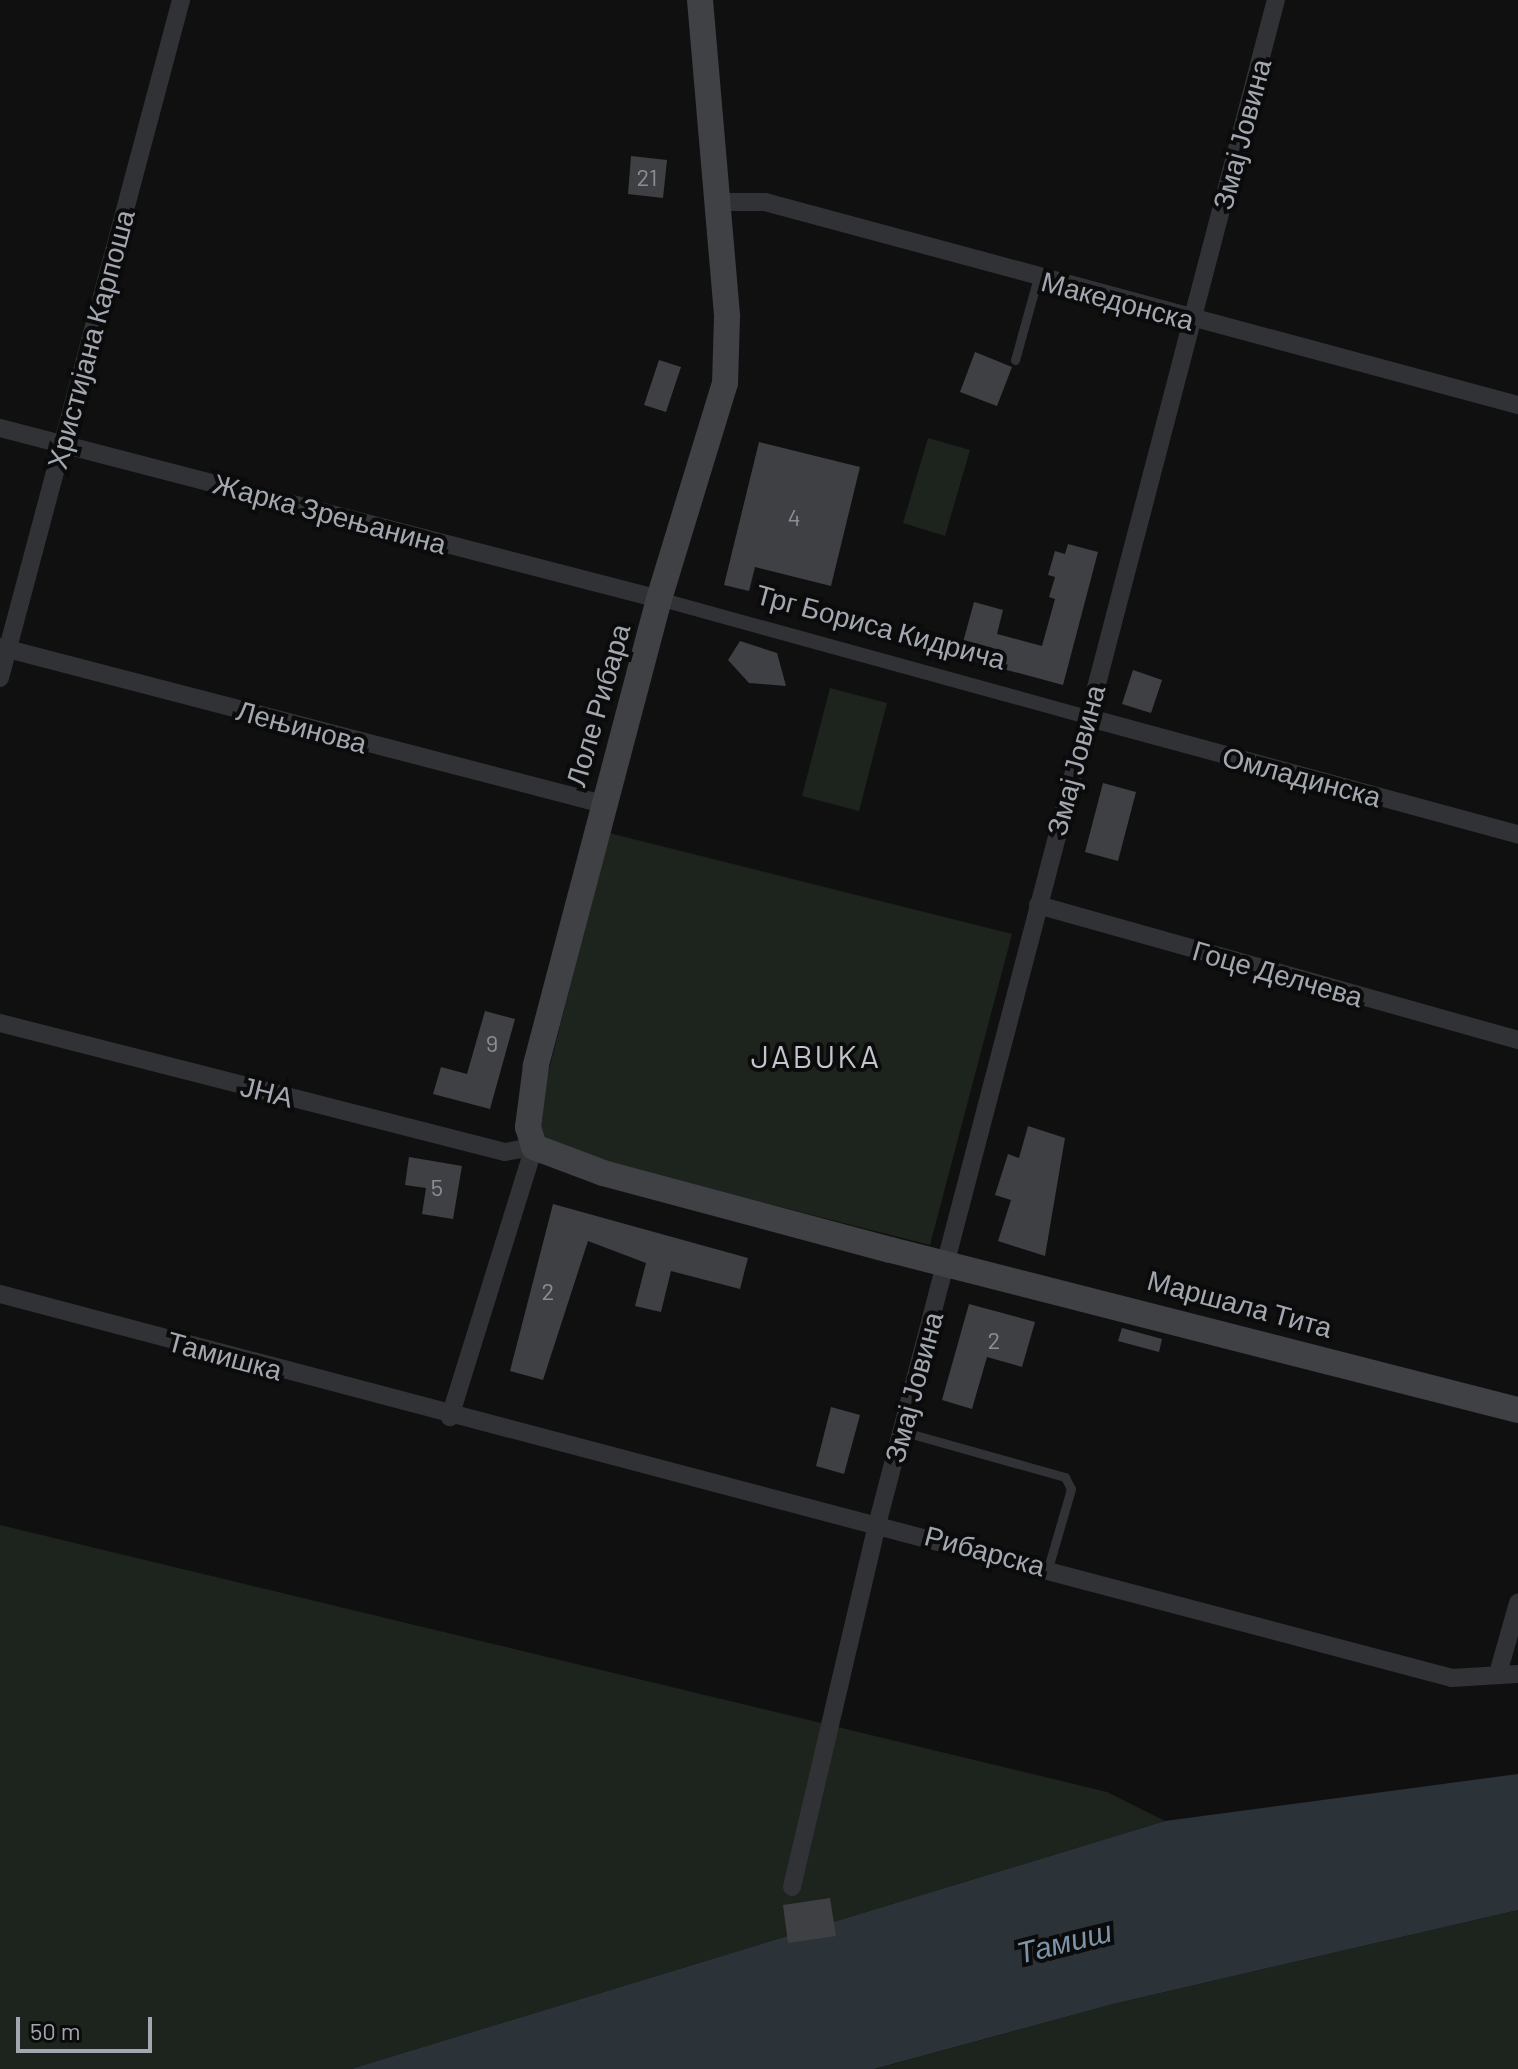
<!DOCTYPE html>
<html>
<head>
<meta charset="utf-8">
<style>
  body { margin:0 }
  #map { position:relative; width:1518px; height:2069px; overflow:hidden; background:#101011; font-family:Barlow,sans-serif }
  div>[style] { position:absolute }
  .green>* { inset:0; background:#1d231d }
  .water>* { inset:0; background:#2b3238 }
  .building>* { inset:0; background:#3f4044 }
  .service>* { height:9px; margin:-4.5px; padding:0 4.5px; transform-origin:4.5px; border-radius:4.5px; background:#313235 }
  .pedestrian>* { height:14px; margin:-7px; padding:0 7px; transform-origin:7px; border-radius:7px; background:#313235 }
  .minor>* { height:18px; margin:-9px; padding:0 9px; transform-origin:9px; border-radius:9px; background:#313235 }
  .secondary>* { height:26px; margin:-13px; padding:0 13px; transform-origin:13px; border-radius:13px; background:#3f4145 }
  span { translate:-50% -50%; white-space:nowrap; text-align:center; line-height:1.15; -webkit-text-stroke:8px #0b0b0c; paint-order:stroke }
  .number-label { font-size:24px; color:#898d95 }
  .number-label span { -webkit-text-stroke-width:0 }
  .street-label { font-size:28px; color:#a2a7b0 }
  .water-label { font-size:30px; color:#7c94a9; font-style:italic }
  .quarter-label { font-size:32px; color:#c3c5cd; letter-spacing:2px }
  .scale { position:absolute; left:16px; top:2017px; width:136px; height:36px; box-sizing:border-box; border:4px solid #a2a7b0; border-top:0; padding-left:10px; font-size:24px; line-height:28px; white-space:nowrap; color:#a2a7b0; -webkit-text-stroke:6px #0b0b0c; paint-order:stroke }
</style>
</head>
<body>
<div id="map">
  <div class="green">
    <i style="clip-path:polygon(928px 438px,970px 450px,945px 536px,903px 523px)"></i>
    <i style="clip-path:polygon(830px 688px,887px 703px,859px 811px,802px 796px)"></i>
    <i style="clip-path:polygon(609px 833px,1012px 934px,930px 1245px,560px 1151px,543px 1139px,537px 1117px)"></i>
    <i style="clip-path:polygon(0 1525px,1107px 1792px,1165px 1821px,351px 2069px,0 2069px)"></i>
    <i style="clip-path:polygon(1518px 1910px,1518px 2069px,875px 2069px,1113px 2004px)"></i>
  </div>
  <div class="water">
    <i style="clip-path:polygon(1518px 1774px,1518px 1910px,1113px 2004px,874px 2069px,351px 2069px,1165px 1821px)"></i>
  </div>
  <div class="building">
    <i style="clip-path:polygon(631px 156px,667px 160px,663px 198px,628px 194px)"></i>
    <i style="clip-path:polygon(975px 352px,1012px 367px,997px 406px,960px 392px)"></i>
    <i style="clip-path:polygon(659px 360px,681px 367px,666px 412px,644px 405px)"></i>
    <i style="clip-path:polygon(759px 442px,860px 467px,831px 586px,755px 567px,749px 591px,724px 585px)"></i>
    <i style="clip-path:polygon(1068px 544px,1098px 552px,1063px 685px,959px 657px,974px 602px,1003px 610px,997px 634px,1042px 646px,1055px 599px,1049px 597px,1055px 577px,1048px 575px,1055px 551px,1065px 554px)"></i>
    <i style="clip-path:polygon(740px 641px,777px 653px,786px 686px,749px 683px,728px 660px)"></i>
    <i style="clip-path:polygon(1133px 670px,1162px 680px,1151px 713px,1122px 704px)"></i>
    <i style="clip-path:polygon(1103px 783px,1136px 792px,1118px 861px,1085px 852px)"></i>
    <i style="clip-path:polygon(485px 1011px,515px 1019px,490px 1109px,433px 1094px,441px 1067px,467px 1074px)"></i>
    <i style="clip-path:polygon(1028px 1126px,1065px 1138px,1045px 1256px,998px 1241px,1011px 1200px,995px 1195px,1008px 1154px,1019px 1158px)"></i>
    <i style="clip-path:polygon(409px 1157px,462px 1166px,453px 1219px,422px 1214px,426px 1188px,405px 1185px)"></i>
    <i style="clip-path:polygon(553px 1204px,748px 1258px,740px 1289px,671px 1271px,661px 1312px,635px 1306px,646px 1263px,588px 1241px,543px 1380px,510px 1371px)"></i>
    <i style="clip-path:polygon(969px 1304px,1035px 1322px,1022px 1367px,987px 1357px,972px 1409px,942px 1400px)"></i>
    <i style="clip-path:polygon(1122px 1328px,1162px 1339px,1159px 1352px,1118px 1341px)"></i>
    <i style="clip-path:polygon(831px 1407px,860px 1415px,844px 1474px,816px 1466px)"></i>
    <i style="clip-path:polygon(830px 1898px,836px 1936px,788px 1943px,783px 1905px)"></i>
  </div>
  <div class="service">
    <i style="left:1015px;top:360px;width:86px;rotate:-74.5deg"></i>
    <i style="left:901px;top:1431px;width:170px;rotate:15.7deg"></i>
    <i style="left:1065px;top:1477px;width:13px;rotate:63deg"></i>
    <i style="left:1071px;top:1489px;width:82px;rotate:106.2deg"></i>
  </div>
  <div class="pedestrian">
    <i style="left:659px;top:599px;width:443px;rotate:15.4deg"></i>
  </div>
  <div class="minor">
    <i style="left:719px;top:202px;width:46px"></i>
    <i style="left:765px;top:202px;width:780px;rotate:15.09deg"></i>
    <i style="left:0;top:428px;width:681px;rotate:14.55deg"></i>
    <i style="left:0;top:647px;width:623px;rotate:14.59deg"></i>
    <i style="left:0;top:678px;width:702px;rotate:-75.05deg"></i>
    <i style="left:1086px;top:717px;width:448px;rotate:15.2deg"></i>
    <i style="left:1038px;top:905px;width:499px;rotate:15.7deg"></i>
    <i style="left:0;top:1023px;width:521px;rotate:14.33deg"></i>
    <i style="left:505px;top:1152px;width:29px;rotate:-10deg"></i>
    <i style="left:534px;top:1147px;width:283px;rotate:107.3deg"></i>
    <i style="left:0;top:1294px;width:1502px;rotate:14.81deg"></i>
    <i style="left:1452px;top:1678px;width:66px;rotate:-3.5deg"></i>
    <i style="left:1499px;top:1670px;width:70px;rotate:-74.2deg"></i>
    <i style="left:792px;top:1887px;width:376px;rotate:-76.8deg"></i>
    <i style="left:878px;top:1521px;width:1572px;rotate:-75.34deg"></i>
  </div>
  <div class="secondary">
    <i style="left:700px;top:0;width:318px;rotate:85.1deg"></i>
    <i style="left:727px;top:317px;width:66px;rotate:91.7deg"></i>
    <i style="left:725px;top:383px;width:226px;rotate:107deg"></i>
    <i style="left:659px;top:599px;width:483px;rotate:104.8deg"></i>
    <i style="left:536px;top:1066px;width:62px;rotate:97.5deg"></i>
    <i style="left:528px;top:1127px;width:21px;rotate:73deg"></i>
    <i style="left:534px;top:1147px;width:74px;rotate:20.6deg"></i>
    <i style="left:603px;top:1173px;width:298px;rotate:15deg"></i>
    <i style="left:891px;top:1250px;width:647px;rotate:14.32deg"></i>
  </div>
  <div class="number-label">
    <span style="left:647px;top:177px">21</span>
    <span style="left:794px;top:517px">4</span>
    <span style="left:492px;top:1043px">9</span>
    <span style="left:437px;top:1187px">5</span>
    <span style="left:548px;top:1291px">2</span>
    <span style="left:994px;top:1340px">2</span>
  </div>
  <div class="street-label">
    <span style="left:1241px;top:134px;rotate:-75deg">Змај Јовина</span>
    <span style="left:1118px;top:300px;rotate:15deg">Македонска</span>
    <span style="left:90px;top:339px;rotate:-75deg">Христијана Карпоша</span>
    <span style="left:330px;top:513px;rotate:15deg">Жарка Зрењанина</span>
    <span style="left:881px;top:626px;rotate:15deg">Трг Бориса Кидрича</span>
    <span style="left:597px;top:705px;rotate:-74deg">Лоле Рибара</span>
    <span style="left:302px;top:726px;rotate:15deg">Лењинова</span>
    <span style="left:1075px;top:760px;rotate:-75deg">Змај Јовина</span>
    <span style="left:1302px;top:776px;rotate:15deg">Омладинска</span>
    <span style="left:1278px;top:973px;rotate:16deg">Гоце Делчева</span>
    <span style="left:267px;top:1091px;rotate:14deg">ЈНА</span>
    <span style="left:1240px;top:1303px;rotate:15deg">Маршала Тита</span>
    <span style="left:225px;top:1355px;rotate:15deg">Тамишка</span>
    <span style="left:913px;top:1387px;rotate:-75deg">Змај Јовина</span>
    <span style="left:985px;top:1550px;rotate:15deg">Рибарска</span>
  </div>
  <div class="water-label">
    <span style="left:1064px;top:1941px;rotate:-14deg">Тамиш</span>
  </div>
  <div class="quarter-label">
    <span style="left:816px;top:1055px">JABUKA</span>
  </div>
  <div class="scale">50 m</div>
</div>
</body>
</html>
